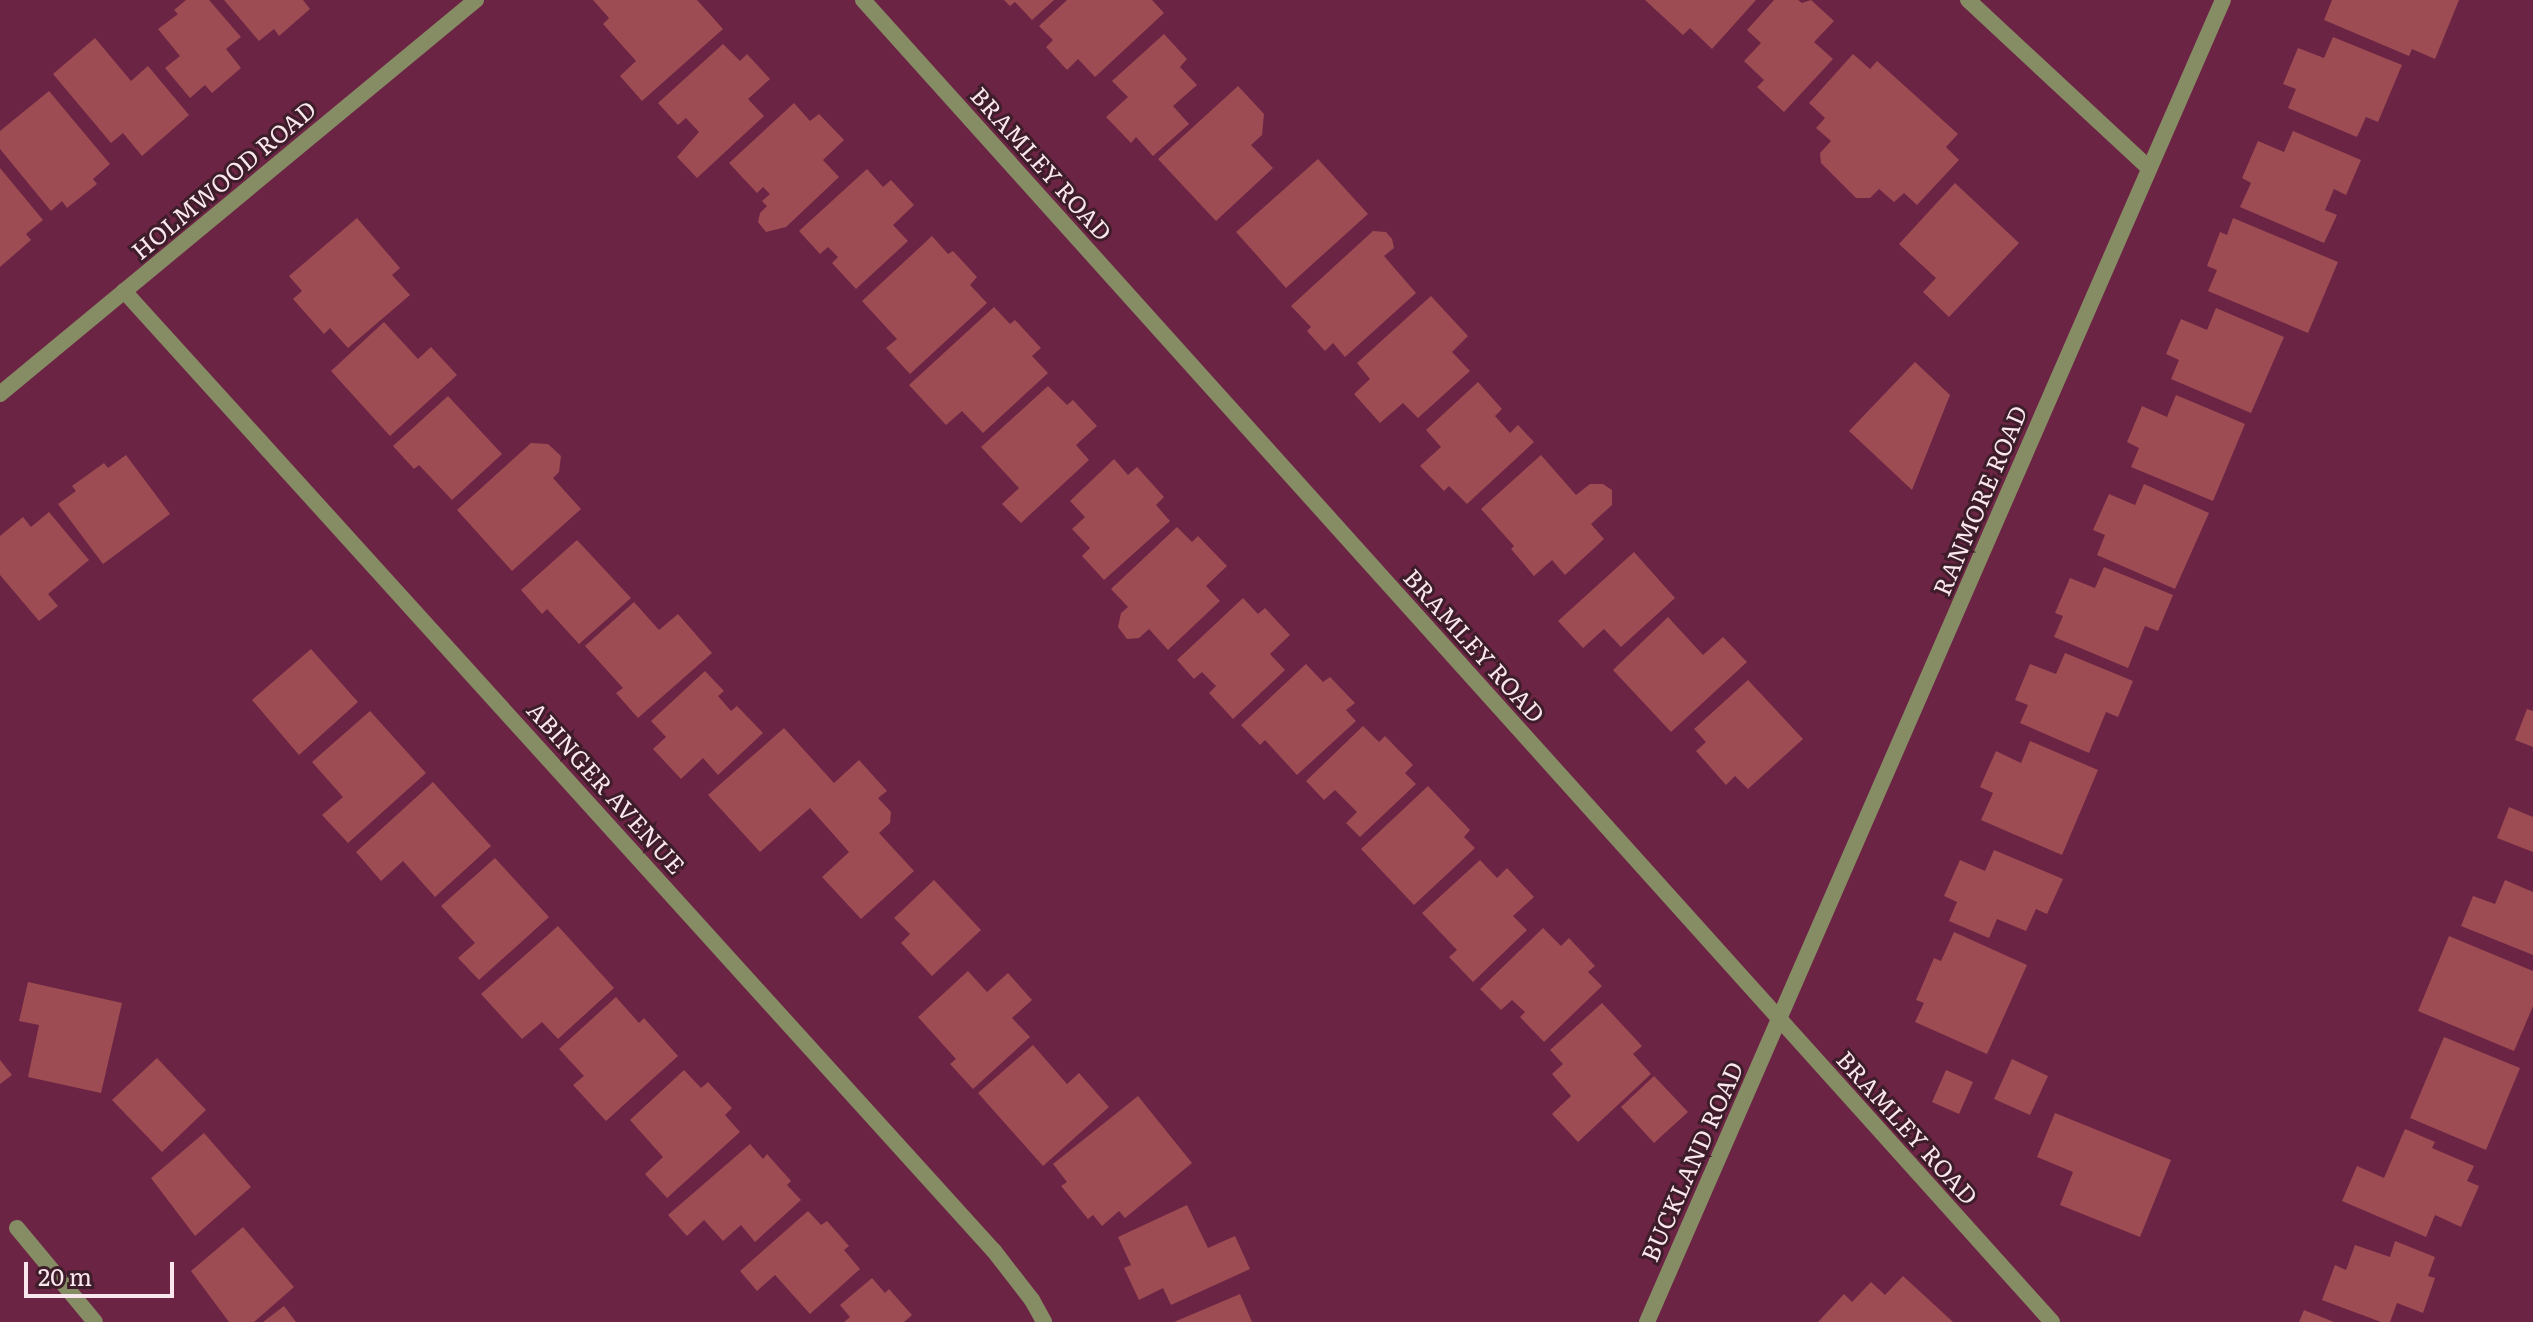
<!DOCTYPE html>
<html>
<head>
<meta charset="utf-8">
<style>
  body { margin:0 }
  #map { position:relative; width:2533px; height:1322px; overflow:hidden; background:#6c2444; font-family:Literata,serif }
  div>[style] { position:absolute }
  .building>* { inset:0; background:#9d4c53 }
  .street>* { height:16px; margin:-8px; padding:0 8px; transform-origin:8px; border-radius:8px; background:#868d65 }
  span { translate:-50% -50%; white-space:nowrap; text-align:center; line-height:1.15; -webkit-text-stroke:6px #3d1d29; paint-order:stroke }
  .street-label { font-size:24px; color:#fae7ed }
  .scale { position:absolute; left:24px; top:1262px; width:150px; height:36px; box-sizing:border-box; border:4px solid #fae7ed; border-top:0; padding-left:10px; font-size:24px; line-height:28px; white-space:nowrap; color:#fae7ed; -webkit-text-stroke:6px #3d1d29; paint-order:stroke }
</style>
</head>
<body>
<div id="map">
  <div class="building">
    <i style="clip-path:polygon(186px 0,209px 0,241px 37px,226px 49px,241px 68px,212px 93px,205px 85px,190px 98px,165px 68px,180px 56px,158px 29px,178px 14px,174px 10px)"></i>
    <i style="clip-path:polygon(224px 0,303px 0,310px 9px,279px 36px,274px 29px,259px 41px)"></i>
    <i style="clip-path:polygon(593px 0,697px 0,723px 29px,642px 101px,620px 76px,636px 61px,603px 24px,609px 18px)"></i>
    <i style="clip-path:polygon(1004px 0,1054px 0,1032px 20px,1015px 2px,1010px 6px)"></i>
    <i style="clip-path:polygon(1067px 0,1152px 0,1164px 13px,1095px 77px,1078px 59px,1067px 70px,1046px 47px,1053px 40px,1039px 26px)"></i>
    <i style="clip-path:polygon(1645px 0,1756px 0,1712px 49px,1690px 28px,1683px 35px)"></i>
    <i style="clip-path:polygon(1774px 0,1798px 0,1802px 3px,1811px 0,1834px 21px,1814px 42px,1833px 59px,1784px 112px,1757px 87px,1764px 80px,1744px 61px,1761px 43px,1747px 30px)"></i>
    <i style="clip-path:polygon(2332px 0,2459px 0,2435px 59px,2412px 49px,2409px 56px,2324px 20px)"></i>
    <i style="clip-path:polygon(1164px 34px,1187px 59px,1180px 67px,1197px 85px,1173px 106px,1189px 124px,1153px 156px,1136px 137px,1131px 143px,1106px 117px,1128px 97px,1112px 81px)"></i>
    <i style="clip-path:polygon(2333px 37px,2402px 65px,2378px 122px,2366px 117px,2357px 137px,2288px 108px,2296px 89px,2283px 84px,2298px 48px,2324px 58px)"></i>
    <i style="clip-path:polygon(95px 38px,131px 81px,148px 66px,189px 115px,142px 156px,123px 133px,111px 143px,53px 74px)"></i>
    <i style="clip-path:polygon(723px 44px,740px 61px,747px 54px,770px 79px,748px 99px,764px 116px,697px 178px,677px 157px,699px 132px,686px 118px,678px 125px,658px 103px)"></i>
    <i style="clip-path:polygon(1853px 54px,1870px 69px,1877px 61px,1958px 134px,1946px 147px,1959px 160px,1917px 205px,1904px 193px,1894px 202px,1879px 189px,1870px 198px,1856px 198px,1821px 163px,1820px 153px,1831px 141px,1816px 128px,1825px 118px,1809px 103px)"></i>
    <i style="clip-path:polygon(1238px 86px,1264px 114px,1262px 135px,1251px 145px,1273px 168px,1216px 221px,1158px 159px)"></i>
    <i style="clip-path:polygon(49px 91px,110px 164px,93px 179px,97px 184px,67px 208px,62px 201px,51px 211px,0 149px,0 131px)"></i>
    <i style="clip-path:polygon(794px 103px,810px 121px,819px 114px,844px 140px,823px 160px,839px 177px,786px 227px,766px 232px,758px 222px,760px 213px,767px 206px,762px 201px,770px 194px,763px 187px,757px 193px,729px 163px)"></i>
    <i style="clip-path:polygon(2293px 131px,2361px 160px,2346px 195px,2334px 189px,2325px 210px,2337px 215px,2324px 243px,2240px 207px,2251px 183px,2242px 178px,2258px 141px,2284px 152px)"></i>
    <i style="clip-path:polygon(1318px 159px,1368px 214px,1286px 288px,1236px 232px)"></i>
    <i style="clip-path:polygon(0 168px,43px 220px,26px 234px,31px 240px,0 267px)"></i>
    <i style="clip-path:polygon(867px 169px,883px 187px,891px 180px,914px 205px,893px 225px,908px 241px,856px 289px,832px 263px,838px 257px,828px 247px,820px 254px,799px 231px)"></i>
    <i style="clip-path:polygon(1955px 183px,2019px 243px,1949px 317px,1923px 292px,1936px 278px,1899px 244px)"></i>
    <i style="clip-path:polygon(357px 218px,400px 268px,392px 275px,410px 295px,348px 348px,330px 328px,324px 334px,293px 299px,302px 291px,289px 276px)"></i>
    <i style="clip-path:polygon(2233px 218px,2338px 262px,2308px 333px,2208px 291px,2217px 270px,2207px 266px,2220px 232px,2227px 235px)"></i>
    <i style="clip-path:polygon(1373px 231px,1386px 232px,1392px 239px,1394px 248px,1384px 256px,1416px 293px,1345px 357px,1333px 343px,1325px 351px,1307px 331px,1311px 327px,1291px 306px)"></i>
    <i style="clip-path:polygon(932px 236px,948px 254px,953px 251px,977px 277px,970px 285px,987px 303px,910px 374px,886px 348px,897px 339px,862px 301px)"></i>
    <i style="clip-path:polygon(1431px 296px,1468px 336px,1452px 352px,1470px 371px,1418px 418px,1403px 403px,1380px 423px,1354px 394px,1370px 379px,1357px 363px)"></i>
    <i style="clip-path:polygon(994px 307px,1010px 324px,1015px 320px,1041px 348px,1032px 356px,1048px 373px,983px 433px,962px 411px,946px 425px,909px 385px)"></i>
    <i style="clip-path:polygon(2216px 308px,2284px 337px,2251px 413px,2171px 379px,2179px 360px,2166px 354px,2181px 319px,2207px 330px)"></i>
    <i style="clip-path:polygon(384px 322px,418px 359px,431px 347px,457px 375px,390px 436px,331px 371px)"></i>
    <i style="clip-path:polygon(1915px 362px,1950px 395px,1912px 490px,1849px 431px)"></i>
    <i style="clip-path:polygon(1478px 382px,1502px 409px,1495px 416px,1510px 433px,1518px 425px,1534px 442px,1467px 504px,1449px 486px,1444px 491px,1420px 466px,1441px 447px,1426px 430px)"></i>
    <i style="clip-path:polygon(1048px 386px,1067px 405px,1073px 400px,1097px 426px,1076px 445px,1089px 460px,1021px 523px,1002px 504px,1019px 488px,981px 447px)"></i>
    <i style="clip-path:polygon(2176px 395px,2245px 424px,2213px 501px,2131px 467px,2139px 448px,2127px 442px,2142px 406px,2167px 417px)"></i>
    <i style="clip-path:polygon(448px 396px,502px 454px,452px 500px,419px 465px,414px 469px,393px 446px)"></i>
    <i style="clip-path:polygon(531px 443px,548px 444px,561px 456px,559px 472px,553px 478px,581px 509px,512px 571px,457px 510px)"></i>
    <i style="clip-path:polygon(126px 455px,170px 514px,103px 564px,58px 504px,76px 491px,72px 486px,104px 463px,108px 468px)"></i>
    <i style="clip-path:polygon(1541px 455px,1576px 495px,1590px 484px,1603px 484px,1612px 490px,1612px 505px,1591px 524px,1604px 539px,1565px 575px,1552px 560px,1534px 576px,1511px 549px,1514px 546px,1481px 509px)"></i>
    <i style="clip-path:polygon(1114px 459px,1128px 475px,1137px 467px,1164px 497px,1156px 505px,1170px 521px,1104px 580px,1082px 556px,1090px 548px,1072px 529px,1085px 517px,1070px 501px)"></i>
    <i style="clip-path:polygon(2144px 484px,2209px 513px,2175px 589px,2097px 555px,2105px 535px,2093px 530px,2109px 494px,2135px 505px)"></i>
    <i style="clip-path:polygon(49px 512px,89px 560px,48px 594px,58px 606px,39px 621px,0 575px,0 536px,23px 517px,31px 527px)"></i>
    <i style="clip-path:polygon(1177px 527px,1192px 542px,1198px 536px,1227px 566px,1206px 586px,1220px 601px,1168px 650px,1149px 629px,1139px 638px,1127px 639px,1118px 627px,1121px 613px,1128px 607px,1111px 589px)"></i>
    <i style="clip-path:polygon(577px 540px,631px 598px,579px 644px,547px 609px,542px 614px,521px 590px)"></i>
    <i style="clip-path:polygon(1634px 552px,1675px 598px,1621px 647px,1604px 629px,1583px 648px,1558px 621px)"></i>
    <i style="clip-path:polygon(2104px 567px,2173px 595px,2158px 631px,2145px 626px,2128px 668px,2054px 637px,2063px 616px,2055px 613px,2070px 578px,2095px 588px)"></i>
    <i style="clip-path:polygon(1243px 598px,1258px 614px,1265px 608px,1290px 635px,1270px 654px,1285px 670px,1233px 719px,1209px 693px,1216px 686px,1202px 672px,1194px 679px,1177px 660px)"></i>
    <i style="clip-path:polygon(634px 602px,659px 630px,678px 614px,712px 653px,638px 718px,616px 693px,623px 688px,585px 646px)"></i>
    <i style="clip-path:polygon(1668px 617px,1703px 655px,1723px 637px,1747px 662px,1671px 732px,1613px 670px)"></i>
    <i style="clip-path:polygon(311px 649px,358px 702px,299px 755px,252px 700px)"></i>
    <i style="clip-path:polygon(2065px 653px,2133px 681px,2118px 717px,2106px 712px,2089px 753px,2020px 723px,2028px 705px,2015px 700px,2030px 664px,2056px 674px)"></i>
    <i style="clip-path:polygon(1306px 664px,1323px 682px,1330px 677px,1355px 703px,1346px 710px,1356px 721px,1297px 775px,1265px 740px,1260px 745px,1241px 725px)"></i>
    <i style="clip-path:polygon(705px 671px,724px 691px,718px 696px,731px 711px,737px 706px,763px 733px,718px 775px,703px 758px,681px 779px,653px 749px,666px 737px,651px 721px)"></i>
    <i style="clip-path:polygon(1748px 680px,1803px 739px,1748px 789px,1735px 776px,1726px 785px,1696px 751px,1706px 742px,1694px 729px)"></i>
    <i style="clip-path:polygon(2527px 709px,2533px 711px,2533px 747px,2515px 740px)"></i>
    <i style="clip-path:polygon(370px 711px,426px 773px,348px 843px,322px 815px,343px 797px,312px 762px)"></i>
    <i style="clip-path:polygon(1363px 726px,1379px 742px,1385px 736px,1413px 765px,1405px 773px,1416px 784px,1360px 837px,1346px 823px,1357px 812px,1335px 790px,1324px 800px,1306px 781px)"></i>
    <i style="clip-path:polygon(784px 728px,834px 783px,859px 760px,887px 791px,878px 798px,891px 812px,890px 823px,879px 833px,914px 871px,861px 919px,822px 877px,849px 852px,810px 808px,760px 852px,708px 795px)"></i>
    <i style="clip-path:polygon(2030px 741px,2098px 770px,2062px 855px,1981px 820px,1993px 793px,1980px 787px,1996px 751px,2021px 763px)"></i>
    <i style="clip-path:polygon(433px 782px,491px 846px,435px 897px,403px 861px,381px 881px,356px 852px)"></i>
    <i style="clip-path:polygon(1428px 786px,1470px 830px,1464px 837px,1475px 848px,1414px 905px,1361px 849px)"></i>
    <i style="clip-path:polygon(2509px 807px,2533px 817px,2533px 852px,2497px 838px)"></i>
    <i style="clip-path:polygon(1994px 850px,2063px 879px,2047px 914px,2036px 909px,2026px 931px,1997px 919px,1989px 938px,1949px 921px,1957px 902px,1944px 896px,1960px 860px,1985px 871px)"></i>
    <i style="clip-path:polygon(495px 858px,549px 917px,479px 980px,458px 958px,475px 943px,441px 906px)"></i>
    <i style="clip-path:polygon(1480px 860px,1497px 878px,1507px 868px,1534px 897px,1513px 916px,1527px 930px,1473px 982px,1449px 957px,1457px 950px,1422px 913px)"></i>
    <i style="clip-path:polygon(934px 880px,981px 930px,932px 976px,901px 943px,910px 934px,894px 918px)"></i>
    <i style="clip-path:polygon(2505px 880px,2533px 892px,2533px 955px,2461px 926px,2473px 896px,2495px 904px)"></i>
    <i style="clip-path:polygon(558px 926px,614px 988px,558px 1039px,542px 1022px,522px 1039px,481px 994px)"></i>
    <i style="clip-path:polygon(1543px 928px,1561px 946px,1569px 938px,1595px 966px,1588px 972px,1602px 986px,1544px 1042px,1520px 1017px,1525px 1012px,1512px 1000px,1501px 1010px,1480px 989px)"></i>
    <i style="clip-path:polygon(1954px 932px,2027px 965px,1987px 1054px,1915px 1022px,1924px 1003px,1916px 1000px,1934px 958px,1941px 961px)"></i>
    <i style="clip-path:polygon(2449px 936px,2533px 971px,2533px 1006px,2514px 1051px,2418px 1011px)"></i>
    <i style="clip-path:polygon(968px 971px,987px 992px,1008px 973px,1032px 1000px,1012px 1018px,1030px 1037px,973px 1089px,950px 1064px,956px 1059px,918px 1017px)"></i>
    <i style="clip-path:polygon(28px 982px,122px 1003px,101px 1093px,28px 1077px,39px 1025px,19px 1021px)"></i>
    <i style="clip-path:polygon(616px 997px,639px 1023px,644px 1018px,678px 1056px,606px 1121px,573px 1085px,584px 1076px,559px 1049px)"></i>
    <i style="clip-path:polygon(1602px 1003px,1642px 1046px,1633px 1054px,1651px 1074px,1578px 1142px,1552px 1114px,1571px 1096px,1552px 1074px,1563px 1064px,1550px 1050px)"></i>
    <i style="clip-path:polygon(2444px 1037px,2520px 1068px,2486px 1150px,2410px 1118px)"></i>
    <i style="clip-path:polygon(1033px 1045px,1067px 1084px,1079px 1073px,1109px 1107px,1043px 1166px,978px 1093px)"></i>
    <i style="clip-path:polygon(157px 1058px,206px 1110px,162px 1152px,112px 1100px)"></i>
    <i style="clip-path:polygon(2012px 1059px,2048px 1076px,2030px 1115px,1994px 1099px)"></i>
    <i style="clip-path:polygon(0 1060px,12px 1075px,0 1084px)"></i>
    <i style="clip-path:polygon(684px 1070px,701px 1088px,708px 1082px,732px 1108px,725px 1115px,740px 1132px,667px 1198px,645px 1174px,663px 1157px,630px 1120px)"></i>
    <i style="clip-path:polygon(1946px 1070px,1973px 1082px,1959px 1114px,1932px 1102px)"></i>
    <i style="clip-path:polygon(1654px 1076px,1688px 1112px,1654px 1143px,1621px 1107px)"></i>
    <i style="clip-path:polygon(1138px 1096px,1192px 1163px,1125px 1218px,1119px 1211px,1102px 1226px,1093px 1215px,1088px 1219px,1061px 1186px,1067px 1182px,1053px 1164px)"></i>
    <i style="clip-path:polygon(2055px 1113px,2171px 1160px,2140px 1237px,2060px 1205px,2073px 1172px,2037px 1157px)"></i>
    <i style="clip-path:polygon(2405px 1129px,2435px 1142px,2432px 1148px,2474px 1166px,2467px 1181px,2479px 1186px,2461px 1227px,2435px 1215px,2426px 1237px,2342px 1201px,2357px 1166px,2384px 1178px)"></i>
    <i style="clip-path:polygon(204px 1133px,251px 1187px,195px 1236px,151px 1178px)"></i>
    <i style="clip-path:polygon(750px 1144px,763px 1159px,767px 1154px,791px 1181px,787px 1185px,801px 1200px,755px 1242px,741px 1225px,723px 1241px,704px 1220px,687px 1236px,668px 1215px)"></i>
    <i style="clip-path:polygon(1187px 1205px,1208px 1248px,1235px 1236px,1250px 1269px,1171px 1305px,1163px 1288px,1139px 1300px,1124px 1268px,1131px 1265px,1118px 1237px)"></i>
    <i style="clip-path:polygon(808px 1211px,821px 1225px,827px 1221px,849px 1246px,844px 1250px,860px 1269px,810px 1314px,775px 1275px,757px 1291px,740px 1271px)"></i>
    <i style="clip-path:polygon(243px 1227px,294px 1287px,254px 1322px,229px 1322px,191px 1271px)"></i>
    <i style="clip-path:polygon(2395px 1241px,2435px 1257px,2428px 1276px,2435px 1278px,2423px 1313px,2397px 1303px,2390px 1322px,2381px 1322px,2322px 1300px,2335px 1265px,2346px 1270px,2355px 1245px,2390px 1257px)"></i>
    <i style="clip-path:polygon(1903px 1276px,1953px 1322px,1818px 1322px,1844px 1294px,1852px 1302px,1871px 1282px,1885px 1295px)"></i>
    <i style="clip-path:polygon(872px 1278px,885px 1293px,889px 1289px,912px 1315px,904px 1322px,844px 1322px,850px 1317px,840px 1305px)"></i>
    <i style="clip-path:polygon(1240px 1294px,1252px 1322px,1174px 1322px)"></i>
    <i style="clip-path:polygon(284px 1306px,296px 1322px,263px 1322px)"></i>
    <i style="clip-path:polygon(2304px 1310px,2334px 1322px,2299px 1322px)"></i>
  </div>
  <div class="street">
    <i style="left:863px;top:0;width:1778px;rotate:48.03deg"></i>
    <i style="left:1968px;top:0;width:247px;rotate:42.9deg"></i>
    <i style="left:124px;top:291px;width:1296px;rotate:47.82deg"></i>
    <i style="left:994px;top:1251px;width:62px;rotate:52.2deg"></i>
    <i style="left:1032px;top:1300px;width:25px;rotate:61deg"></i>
    <i style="left:0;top:394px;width:618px;rotate:-39.62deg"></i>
    <i style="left:17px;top:1228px;width:122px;rotate:50.3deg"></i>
    <i style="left:1647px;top:1322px;width:1442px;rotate:-66.46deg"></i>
  </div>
  <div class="street-label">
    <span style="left:1042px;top:163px;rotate:48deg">BRAMLEY ROAD</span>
    <span style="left:223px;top:179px;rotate:-40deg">HOLMWOOD ROAD</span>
    <span style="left:1979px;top:500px;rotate:-67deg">RANMORE ROAD</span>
    <span style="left:1475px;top:645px;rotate:48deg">BRAMLEY ROAD</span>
    <span style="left:607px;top:787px;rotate:48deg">ABINGER AVENUE</span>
    <span style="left:1908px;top:1127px;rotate:48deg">BRAMLEY ROAD</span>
    <span style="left:1691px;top:1161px;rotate:-66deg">BUCKLAND ROAD</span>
  </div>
  <div class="scale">20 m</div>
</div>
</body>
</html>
